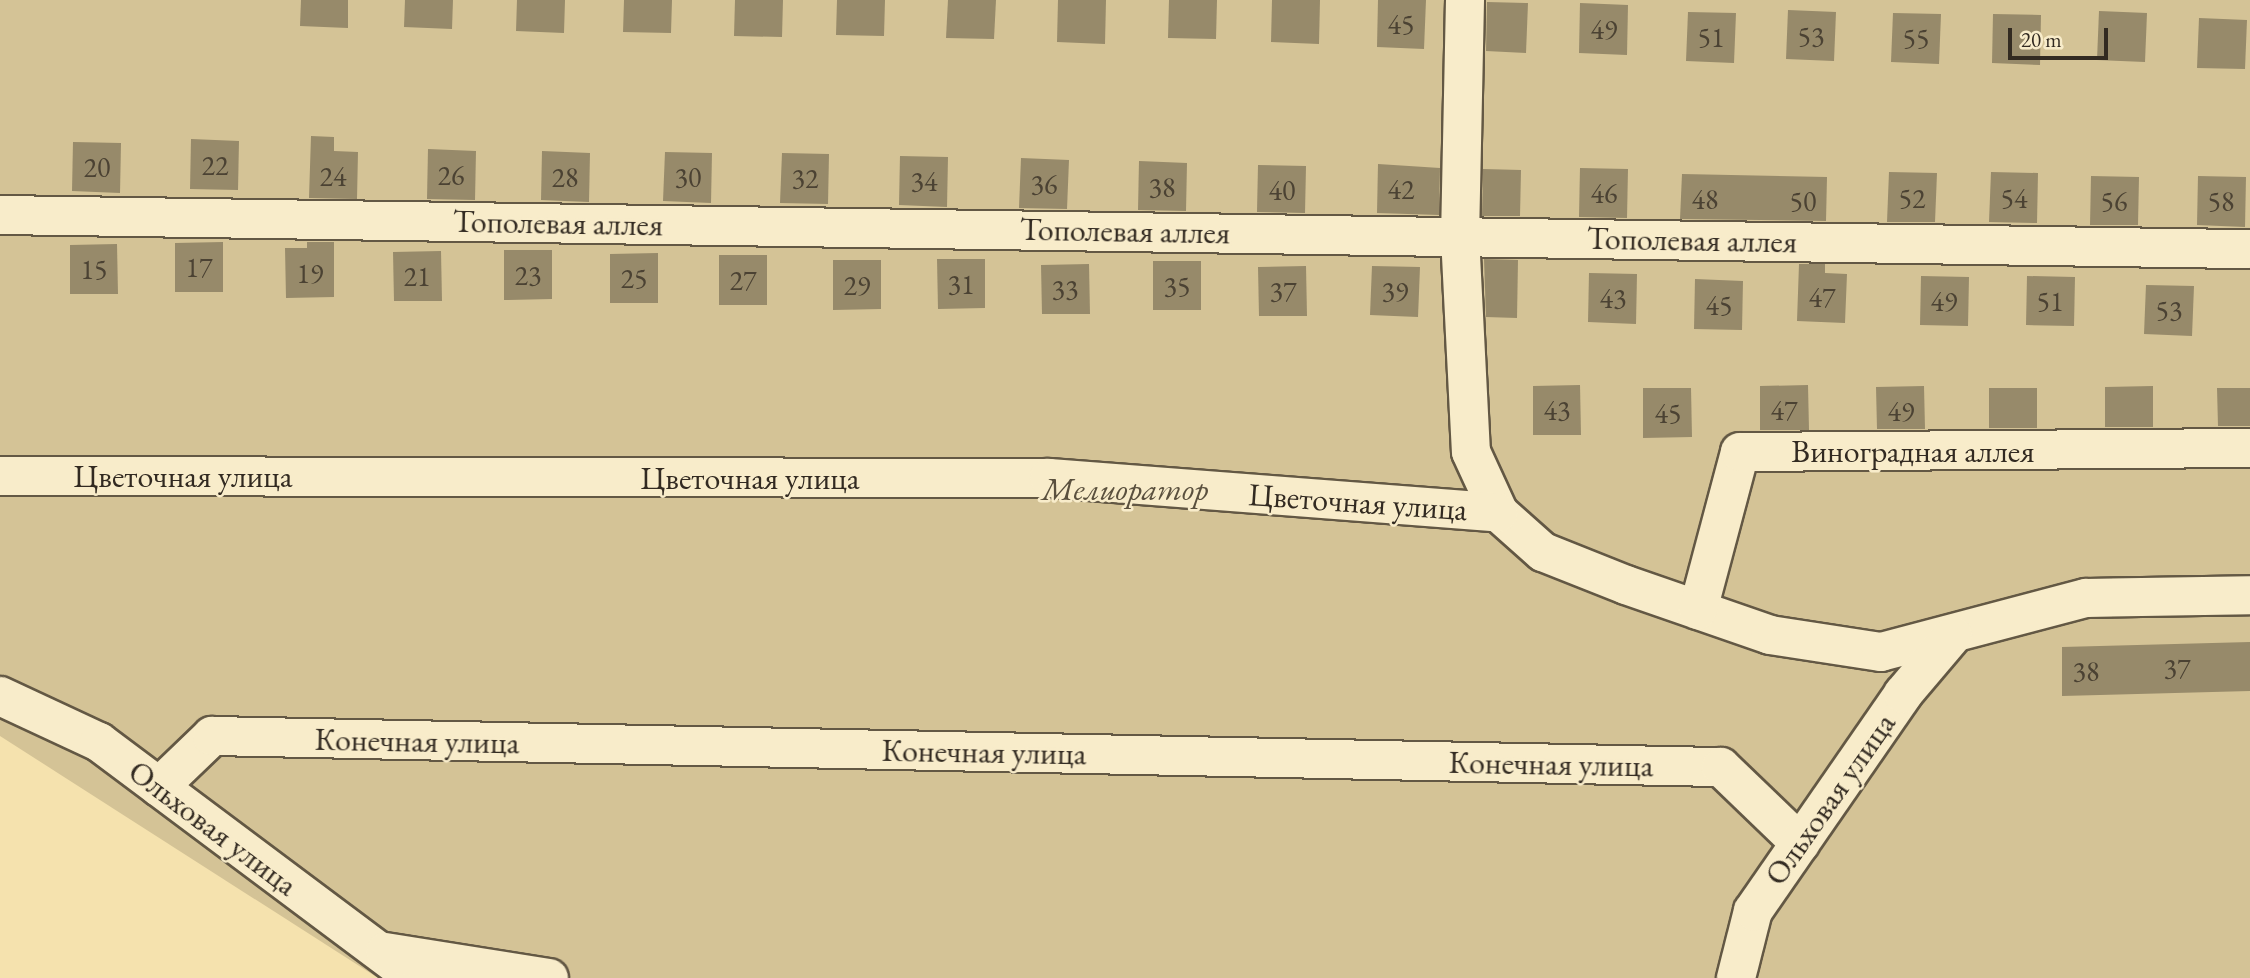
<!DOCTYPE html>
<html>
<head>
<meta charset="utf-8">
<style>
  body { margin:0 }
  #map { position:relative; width:2250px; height:978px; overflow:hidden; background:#f5e2ae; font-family:"EB Garamond",serif }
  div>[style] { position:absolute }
  .green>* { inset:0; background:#d4c396 }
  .building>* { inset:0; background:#978a6a }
  .roads { filter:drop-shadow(2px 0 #635844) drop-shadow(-2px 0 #635844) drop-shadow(0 2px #635844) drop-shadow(0 -2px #635844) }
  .minor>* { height:38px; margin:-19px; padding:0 19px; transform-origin:19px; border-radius:19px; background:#f8ecca }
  span { translate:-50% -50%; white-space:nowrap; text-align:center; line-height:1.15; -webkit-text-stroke:5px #f8ecca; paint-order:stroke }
  .number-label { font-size:28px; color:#4b4233 }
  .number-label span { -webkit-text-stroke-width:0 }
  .street-label { font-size:32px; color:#322a21 }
  .park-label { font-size:32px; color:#5a503e; font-style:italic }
  .scale { position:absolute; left:2008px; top:28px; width:100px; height:32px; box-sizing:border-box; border:4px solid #322a21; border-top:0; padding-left:9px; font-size:21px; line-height:24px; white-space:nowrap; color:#322a21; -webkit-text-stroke:5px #f8ecca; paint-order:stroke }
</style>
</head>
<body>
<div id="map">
  <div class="green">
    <i style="clip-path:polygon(0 0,2250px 0,2250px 978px,378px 978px,0 736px)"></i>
  </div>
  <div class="building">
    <i style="clip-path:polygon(301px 0,348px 0,348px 28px,300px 26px)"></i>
    <i style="clip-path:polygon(405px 0,453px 0,452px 29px,404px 27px)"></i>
    <i style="clip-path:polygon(517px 0,565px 0,564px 33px,516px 31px)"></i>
    <i style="clip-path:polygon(624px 0,672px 0,671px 33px,623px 32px)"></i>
    <i style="clip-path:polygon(735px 0,783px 0,782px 37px,734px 36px)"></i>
    <i style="clip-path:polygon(837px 0,885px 0,884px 36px,836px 35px)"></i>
    <i style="clip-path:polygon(948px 0,996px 0,994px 39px,946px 38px)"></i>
    <i style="clip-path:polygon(1058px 0,1106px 0,1105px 44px,1057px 42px)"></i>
    <i style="clip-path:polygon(1169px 0,1217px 0,1216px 39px,1168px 38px)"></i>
    <i style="clip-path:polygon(1272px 0,1320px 0,1319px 44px,1271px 42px)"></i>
    <i style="clip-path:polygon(1378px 0,1426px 0,1424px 49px,1377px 47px)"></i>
    <i style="clip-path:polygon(1487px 2px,1528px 3px,1526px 53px,1486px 51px)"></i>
    <i style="clip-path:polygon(1580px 3px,1628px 5px,1627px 55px,1579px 53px)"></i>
    <i style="clip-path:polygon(1788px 10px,1836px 12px,1834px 61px,1786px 59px)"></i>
    <i style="clip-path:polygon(2099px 11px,2147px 13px,2145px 62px,2097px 60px)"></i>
    <i style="clip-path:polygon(1688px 12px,1736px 13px,1734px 63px,1686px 61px)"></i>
    <i style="clip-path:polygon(1893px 13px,1941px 14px,1939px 64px,1891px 62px)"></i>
    <i style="clip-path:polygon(1993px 14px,2041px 15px,2040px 65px,1992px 63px)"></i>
    <i style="clip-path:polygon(2199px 18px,2247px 20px,2245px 69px,2197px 68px)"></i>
    <i style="clip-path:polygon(311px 136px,334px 137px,334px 151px,358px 152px,357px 199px,309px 198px)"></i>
    <i style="clip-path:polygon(191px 139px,239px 141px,238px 190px,190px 189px)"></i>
    <i style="clip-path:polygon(73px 142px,121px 143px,120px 193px,72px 191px)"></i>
    <i style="clip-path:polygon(428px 149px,476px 151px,475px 200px,427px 199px)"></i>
    <i style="clip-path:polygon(542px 151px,590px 153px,589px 202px,541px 200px)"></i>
    <i style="clip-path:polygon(665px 152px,712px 153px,711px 203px,663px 201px)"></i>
    <i style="clip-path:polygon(782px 153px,829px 154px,828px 204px,780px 203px)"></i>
    <i style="clip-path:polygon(900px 156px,948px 157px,947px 207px,899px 205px)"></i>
    <i style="clip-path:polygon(1021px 158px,1069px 160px,1067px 209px,1019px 208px)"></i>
    <i style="clip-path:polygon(1139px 161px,1187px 163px,1186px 211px,1138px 210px)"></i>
    <i style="clip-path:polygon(1378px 164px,1440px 168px,1439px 215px,1377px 213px)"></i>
    <i style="clip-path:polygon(1258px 165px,1306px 166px,1305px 213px,1257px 212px)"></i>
    <i style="clip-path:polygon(1580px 168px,1628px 169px,1627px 218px,1579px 217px)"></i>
    <i style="clip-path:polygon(1483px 169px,1521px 170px,1520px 216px,1482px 216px)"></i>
    <i style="clip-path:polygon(1889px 172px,1937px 173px,1935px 222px,1887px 222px)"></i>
    <i style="clip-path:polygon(1991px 172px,2038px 173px,2037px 223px,1989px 222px)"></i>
    <i style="clip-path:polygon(1682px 174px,1827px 177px,1826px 221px,1680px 219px)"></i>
    <i style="clip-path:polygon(2091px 176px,2139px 177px,2138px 225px,2090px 225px)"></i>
    <i style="clip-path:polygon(2198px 176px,2246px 177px,2245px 227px,2197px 225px)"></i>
    <i style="clip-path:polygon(223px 242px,223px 292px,175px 292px,175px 243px)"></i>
    <i style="clip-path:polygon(307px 242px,334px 242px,334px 297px,286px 298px,285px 248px,307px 248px)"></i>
    <i style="clip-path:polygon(117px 244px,118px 294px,70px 294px,70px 245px)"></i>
    <i style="clip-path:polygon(504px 250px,552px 250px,552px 299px,504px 300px)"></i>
    <i style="clip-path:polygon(441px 251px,442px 301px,394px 301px,393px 252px)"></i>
    <i style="clip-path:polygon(658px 253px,658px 303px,610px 303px,610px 254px)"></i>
    <i style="clip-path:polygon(719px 255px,767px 255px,767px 305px,719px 305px)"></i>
    <i style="clip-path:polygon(937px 259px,985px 259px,985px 308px,938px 309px)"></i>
    <i style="clip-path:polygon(1484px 259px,1518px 260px,1517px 318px,1486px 317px)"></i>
    <i style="clip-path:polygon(833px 260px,881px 260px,881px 309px,833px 310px)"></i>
    <i style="clip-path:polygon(1153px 261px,1201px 261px,1201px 310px,1153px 310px)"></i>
    <i style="clip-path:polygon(1089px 264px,1090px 314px,1042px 314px,1041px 265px)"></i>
    <i style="clip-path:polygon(1799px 264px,1825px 264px,1825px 273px,1847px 274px,1845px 323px,1797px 321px)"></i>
    <i style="clip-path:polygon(1306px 266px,1307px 316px,1259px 316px,1258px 267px)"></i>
    <i style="clip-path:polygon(1372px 266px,1420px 267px,1418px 317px,1370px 315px)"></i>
    <i style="clip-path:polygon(1589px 273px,1637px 274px,1636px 324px,1588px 322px)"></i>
    <i style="clip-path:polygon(1921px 276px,1969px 277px,1968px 326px,1920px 325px)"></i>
    <i style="clip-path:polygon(2027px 276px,2075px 277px,2074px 326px,2026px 325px)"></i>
    <i style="clip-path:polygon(1695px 279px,1743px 281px,1742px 330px,1694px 329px)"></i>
    <i style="clip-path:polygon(2146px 285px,2194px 286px,2192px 336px,2144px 334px)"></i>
    <i style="clip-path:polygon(1580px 385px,1581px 435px,1533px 435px,1533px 386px)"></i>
    <i style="clip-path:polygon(1808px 385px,1809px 430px,1760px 430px,1760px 386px)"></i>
    <i style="clip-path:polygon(1924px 386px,1925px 429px,1877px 429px,1876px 387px)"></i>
    <i style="clip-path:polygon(2153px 386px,2153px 427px,2105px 427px,2105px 387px)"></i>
    <i style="clip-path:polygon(1643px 388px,1691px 388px,1692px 437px,1643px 438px)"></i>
    <i style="clip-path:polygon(1989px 388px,2037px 388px,2037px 428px,1989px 428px)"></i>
    <i style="clip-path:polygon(2217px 388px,2250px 388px,2250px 426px,2218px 426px)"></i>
    <i style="clip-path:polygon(2250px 642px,2250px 691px,2062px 696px,2062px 647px)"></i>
  </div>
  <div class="roads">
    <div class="minor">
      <i style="left:1465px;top:0;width:236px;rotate:91.2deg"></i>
      <i style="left:1460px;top:236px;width:216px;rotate:87.1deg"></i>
      <i style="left:1471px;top:452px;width:67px;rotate:65.3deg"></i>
      <i style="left:1499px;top:513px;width:59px;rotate:41.6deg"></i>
      <i style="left:1543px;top:552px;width:89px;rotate:21.7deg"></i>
      <i style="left:1626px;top:585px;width:152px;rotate:19.1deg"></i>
      <i style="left:1770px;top:635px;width:112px;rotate:8.7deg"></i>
      <i style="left:1881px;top:652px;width:212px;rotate:-14.8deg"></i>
      <i style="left:2086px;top:598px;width:164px;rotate:-1deg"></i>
      <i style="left:0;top:215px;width:2250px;rotate:0.87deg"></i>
      <i style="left:0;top:476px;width:1049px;rotate:0.11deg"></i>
      <i style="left:1049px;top:478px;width:451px;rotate:4.4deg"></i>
      <i style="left:1698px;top:610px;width:163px;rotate:-75.1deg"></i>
      <i style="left:1740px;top:452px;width:510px;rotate:-0.45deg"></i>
      <i style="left:0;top:696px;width:109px;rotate:24.9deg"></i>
      <i style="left:99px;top:742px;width:394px;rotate:36.8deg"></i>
      <i style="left:159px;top:787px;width:74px;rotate:-43.9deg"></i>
      <i style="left:212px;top:736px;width:1509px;rotate:1.18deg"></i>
      <i style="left:1721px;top:767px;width:110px;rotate:43.9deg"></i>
      <i style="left:385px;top:952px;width:166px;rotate:9deg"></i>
      <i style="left:1736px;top:978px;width:69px;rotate:-75.8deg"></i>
      <i style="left:1753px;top:911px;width:264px;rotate:-55.3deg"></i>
      <i style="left:1903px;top:694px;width:77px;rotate:-49.7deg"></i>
    </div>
  </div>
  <div class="number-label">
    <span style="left:1401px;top:24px">45</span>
    <span style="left:1604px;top:29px">49</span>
    <span style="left:1811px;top:36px">53</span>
    <span style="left:1711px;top:37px">51</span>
    <span style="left:1916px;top:38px">55</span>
    <span style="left:215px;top:165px">22</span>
    <span style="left:97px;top:167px">20</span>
    <span style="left:451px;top:175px">26</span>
    <span style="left:333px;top:176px">24</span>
    <span style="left:565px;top:177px">28</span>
    <span style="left:688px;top:177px">30</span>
    <span style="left:805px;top:178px">32</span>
    <span style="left:924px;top:181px">34</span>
    <span style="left:1044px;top:184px">36</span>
    <span style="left:1162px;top:187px">38</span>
    <span style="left:1401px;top:189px">42</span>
    <span style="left:1282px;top:190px">40</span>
    <span style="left:1604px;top:193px">46</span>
    <span style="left:1912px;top:198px">52</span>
    <span style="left:2014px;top:198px">54</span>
    <span style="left:1705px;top:199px">48</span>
    <span style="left:1803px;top:201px">50</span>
    <span style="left:2114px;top:201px">56</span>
    <span style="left:2221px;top:201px">58</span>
    <span style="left:199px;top:267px">17</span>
    <span style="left:94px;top:269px">15</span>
    <span style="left:310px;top:273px">19</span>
    <span style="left:528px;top:275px">23</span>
    <span style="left:417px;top:276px">21</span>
    <span style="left:634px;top:278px">25</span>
    <span style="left:743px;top:280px">27</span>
    <span style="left:961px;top:284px">31</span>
    <span style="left:857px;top:285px">29</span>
    <span style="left:1177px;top:286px">35</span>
    <span style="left:1065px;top:289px">33</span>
    <span style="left:1283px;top:291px">37</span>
    <span style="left:1395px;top:291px">39</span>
    <span style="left:1822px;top:297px">47</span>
    <span style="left:1613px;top:298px">43</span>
    <span style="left:1944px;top:301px">49</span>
    <span style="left:2050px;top:301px">51</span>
    <span style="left:1719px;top:305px">45</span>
    <span style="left:2169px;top:310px">53</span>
    <span style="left:1557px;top:410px">43</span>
    <span style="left:1784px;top:410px">47</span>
    <span style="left:1901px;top:411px">49</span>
    <span style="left:1668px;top:413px">45</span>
    <span style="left:2177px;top:668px">37</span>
    <span style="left:2086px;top:671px">38</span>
  </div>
  <div class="street-label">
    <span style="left:558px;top:223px;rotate:1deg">Тополевая аллея</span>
    <span style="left:1125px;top:231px;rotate:1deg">Тополевая аллея</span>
    <span style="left:1692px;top:240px;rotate:1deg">Тополевая аллея</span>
    <span style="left:1913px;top:451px">Виноградная аллея</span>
    <span style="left:183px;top:476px">Цветочная улица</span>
    <span style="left:750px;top:478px">Цветочная улица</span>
    <span style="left:1358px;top:502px;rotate:4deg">Цветочная улица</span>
    <span style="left:417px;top:741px;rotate:1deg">Конечная улица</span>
    <span style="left:984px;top:752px;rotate:1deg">Конечная улица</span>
    <span style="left:1551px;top:764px;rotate:1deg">Конечная улица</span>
    <span style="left:1830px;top:799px;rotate:-55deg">Ольховая улица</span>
    <span style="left:213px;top:828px;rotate:37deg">Ольховая улица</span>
  </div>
  <div class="park-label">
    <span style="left:1125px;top:489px">Мелиоратор</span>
  </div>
  <div class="scale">20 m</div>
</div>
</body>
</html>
